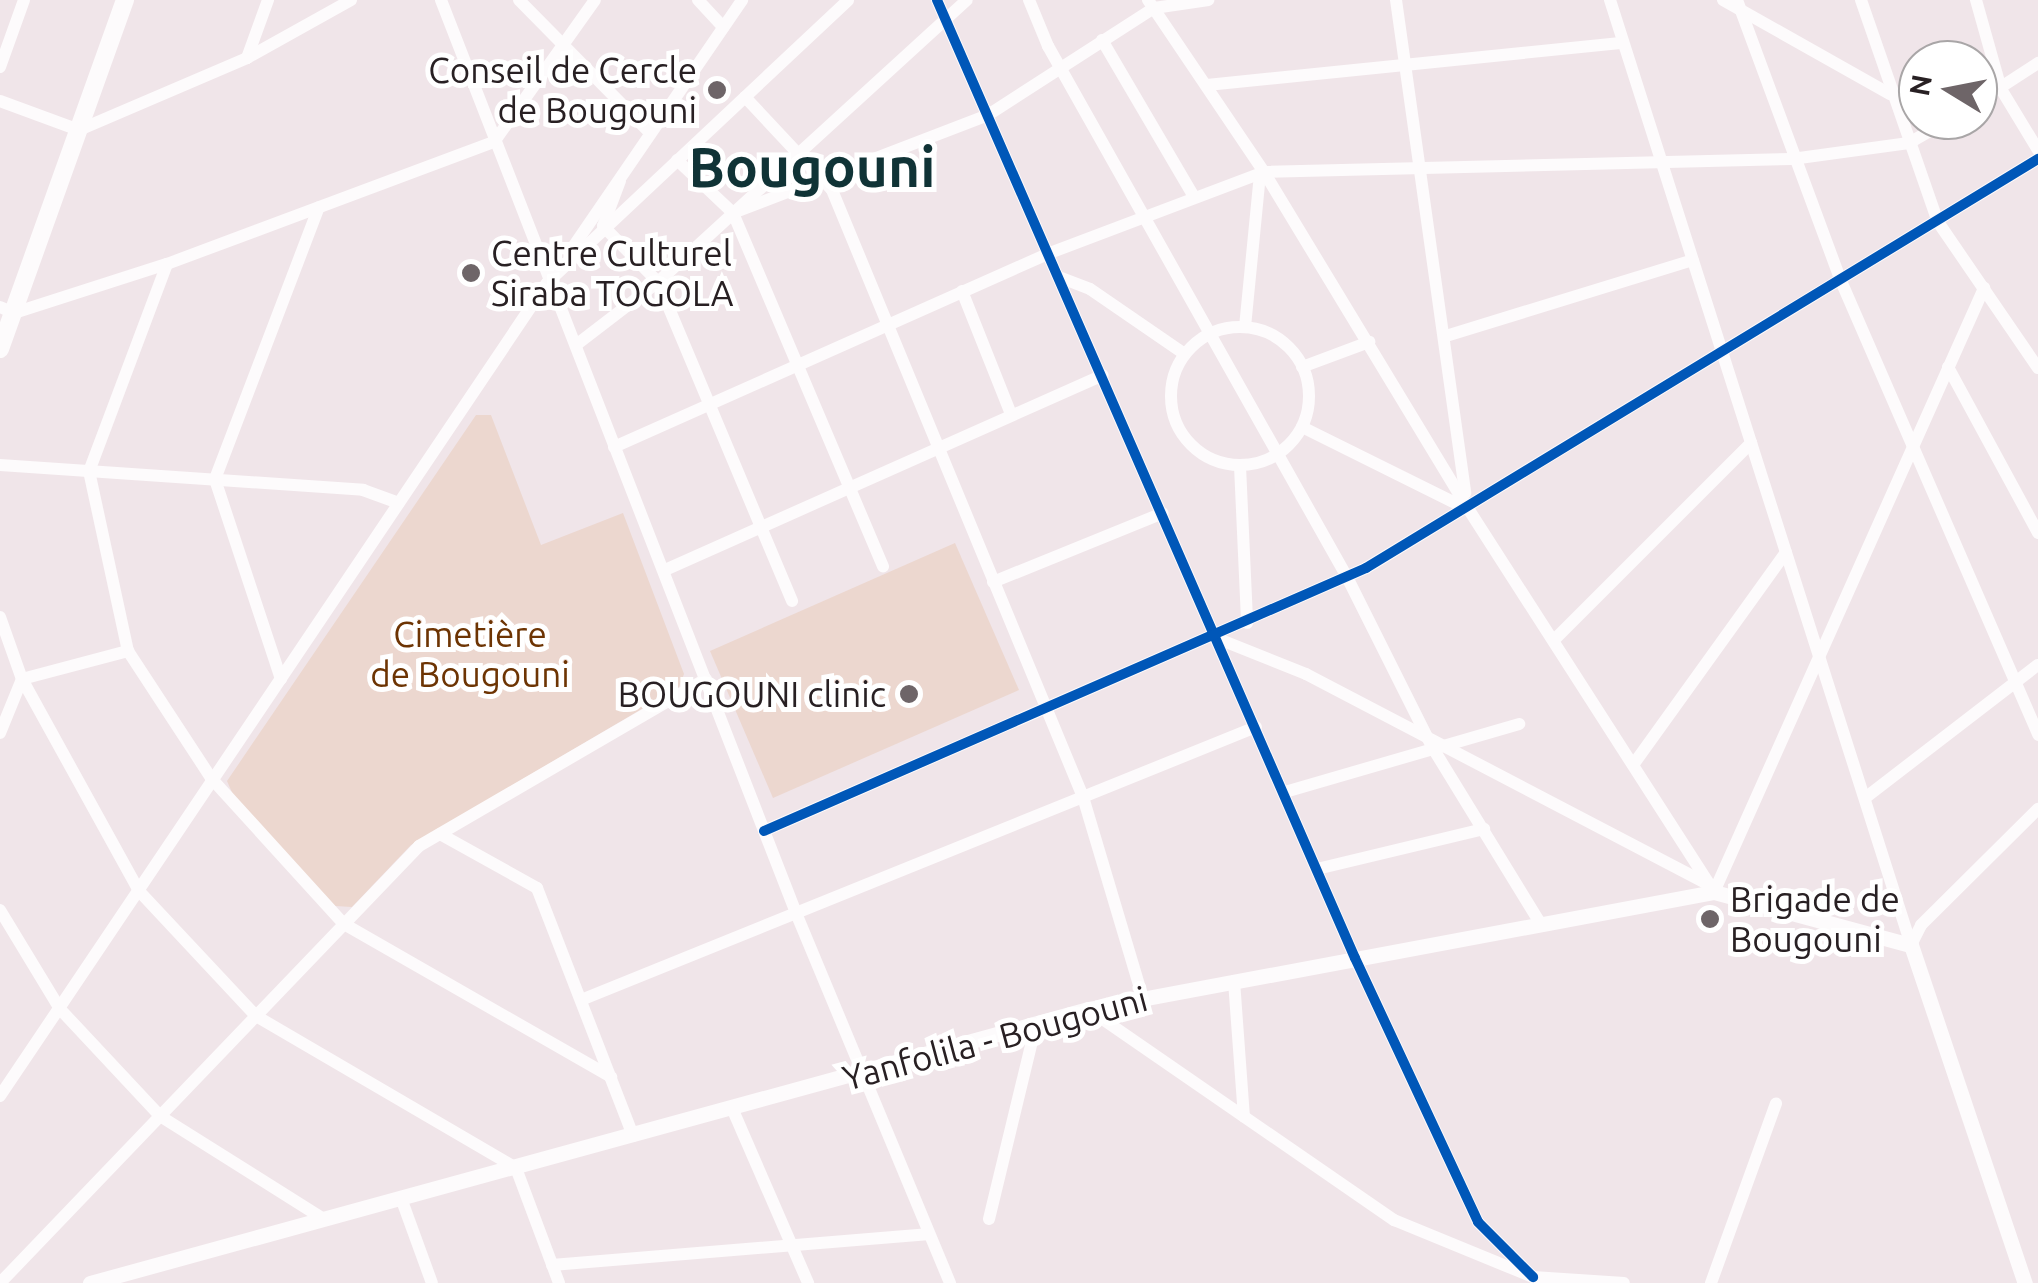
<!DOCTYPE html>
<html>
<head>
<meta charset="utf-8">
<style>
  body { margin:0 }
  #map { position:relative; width:2038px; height:1283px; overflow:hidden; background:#f0e5e9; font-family:Ubuntu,sans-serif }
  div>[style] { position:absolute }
  .green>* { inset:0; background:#ecd7cf }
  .minor>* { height:12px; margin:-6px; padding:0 6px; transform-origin:6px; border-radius:6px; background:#fdfbfc }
  .minor>.ring { margin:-6px; padding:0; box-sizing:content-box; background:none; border:12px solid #fdfbfc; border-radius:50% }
  .major>* { height:15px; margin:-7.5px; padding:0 7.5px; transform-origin:7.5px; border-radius:7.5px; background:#fdfbfc }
  .highway>* { height:18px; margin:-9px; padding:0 9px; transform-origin:9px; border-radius:9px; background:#fdfbfc }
  .cycleway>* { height:10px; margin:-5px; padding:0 5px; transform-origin:5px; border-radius:5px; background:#0057b8 }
  .dots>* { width:28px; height:28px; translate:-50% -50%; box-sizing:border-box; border:5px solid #fff; border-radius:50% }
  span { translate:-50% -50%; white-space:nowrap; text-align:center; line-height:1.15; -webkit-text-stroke:10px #fff; paint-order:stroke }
  .poi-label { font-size:35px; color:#282023 }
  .right { translate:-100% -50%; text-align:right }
  .left { translate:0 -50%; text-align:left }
  .park-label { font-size:35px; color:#6d3403 }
  .street-label { font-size:35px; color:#282023 }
  .town-label { font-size:55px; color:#103336; font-weight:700 }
  .north { position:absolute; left:1898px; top:40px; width:100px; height:100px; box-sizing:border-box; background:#fff; border:2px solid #a9a6a7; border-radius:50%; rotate:280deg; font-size:28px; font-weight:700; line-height:40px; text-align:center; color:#282023 }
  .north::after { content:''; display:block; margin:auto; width:35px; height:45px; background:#6e6568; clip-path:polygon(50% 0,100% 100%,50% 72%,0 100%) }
</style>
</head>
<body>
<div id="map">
  <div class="green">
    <i style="clip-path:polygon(476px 415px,491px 415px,541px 545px,623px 513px,684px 674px,679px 687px,411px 845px,352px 907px,335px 906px,234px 797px,227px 781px)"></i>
    <i style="clip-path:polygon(955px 543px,1019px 690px,773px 798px,710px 651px)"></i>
  </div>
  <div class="minor">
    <i style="left:441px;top:0;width:980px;rotate:68.75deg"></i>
    <i style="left:796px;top:913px;width:401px;rotate:67.4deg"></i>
    <i style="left:519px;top:0;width:185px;rotate:45.4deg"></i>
    <i style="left:698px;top:0;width:37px;rotate:47deg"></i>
    <i style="left:937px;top:0;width:1045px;rotate:66.43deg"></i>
    <i style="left:1355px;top:958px;width:291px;rotate:65deg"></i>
    <i style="left:1478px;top:1222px;width:78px;rotate:45deg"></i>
    <i style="left:1029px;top:0;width:50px;rotate:67.6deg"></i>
    <i style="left:1048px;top:46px;width:609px;rotate:60.62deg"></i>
    <i style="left:1347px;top:577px;width:188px;rotate:63.4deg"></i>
    <i style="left:1431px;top:745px;width:206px;rotate:58.5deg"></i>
    <i style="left:1148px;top:0;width:207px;rotate:56deg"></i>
    <i style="left:1264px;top:172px;width:395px;rotate:58.8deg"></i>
    <i style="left:1469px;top:510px;width:454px;rotate:57.3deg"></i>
    <i style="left:1396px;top:0;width:498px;rotate:82deg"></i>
    <i style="left:1610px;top:0;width:992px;rotate:72.33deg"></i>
    <i style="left:1723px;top:0;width:192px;rotate:29.4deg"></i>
    <i style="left:1737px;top:0;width:300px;rotate:69.7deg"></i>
    <i style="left:1841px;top:281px;width:495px;rotate:66.5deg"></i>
    <i style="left:1861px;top:0;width:235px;rotate:70.9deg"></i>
    <i style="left:1938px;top:222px;width:177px;rotate:55.6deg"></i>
    <i style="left:1976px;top:0;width:92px;rotate:74.3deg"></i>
    <i style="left:2001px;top:89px;width:71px;rotate:58.8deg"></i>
    <i style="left:1102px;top:40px;width:180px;rotate:59.6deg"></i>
    <i style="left:247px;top:58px;width:62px;rotate:-70.1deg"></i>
    <i style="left:0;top:67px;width:71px;rotate:-70.3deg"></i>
    <i style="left:1207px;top:85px;width:418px;rotate:-5.8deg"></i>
    <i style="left:745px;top:97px;width:127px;rotate:46.9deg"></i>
    <i style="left:832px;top:190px;width:657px;rotate:67.53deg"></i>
    <i style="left:1083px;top:797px;width:210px;rotate:73.4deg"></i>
    <i style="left:0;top:101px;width:84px;rotate:20.2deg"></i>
    <i style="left:79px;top:130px;width:183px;rotate:-23.2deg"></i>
    <i style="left:247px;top:58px;width:119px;rotate:-29.1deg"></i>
    <i style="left:1978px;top:102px;width:72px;rotate:-33deg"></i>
    <i style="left:677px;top:160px;width:77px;rotate:43.4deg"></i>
    <i style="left:733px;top:213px;width:384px;rotate:67deg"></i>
    <i style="left:620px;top:181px;width:48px;rotate:110.7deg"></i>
    <i style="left:603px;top:226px;width:78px;rotate:45.5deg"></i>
    <i style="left:658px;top:282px;width:346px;rotate:67.2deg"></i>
    <i style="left:733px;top:213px;width:273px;rotate:-21deg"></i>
    <i style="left:988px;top:115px;width:197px;rotate:-32.8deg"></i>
    <i style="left:1154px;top:8px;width:55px;rotate:-8.4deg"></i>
    <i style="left:571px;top:250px;width:303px;rotate:-55.6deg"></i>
    <i style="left:167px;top:264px;width:221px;rotate:110.6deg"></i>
    <i style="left:89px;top:471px;width:184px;rotate:77.8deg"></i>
    <i style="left:128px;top:651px;width:152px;rotate:56.8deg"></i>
    <i style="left:211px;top:778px;width:197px;rotate:47.7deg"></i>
    <i style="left:344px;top:924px;width:308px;rotate:29.8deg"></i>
    <i style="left:1059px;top:277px;width:33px;rotate:21deg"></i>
    <i style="left:1090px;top:289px;width:113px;rotate:34.5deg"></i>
    <i style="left:962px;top:291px;width:132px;rotate:68.3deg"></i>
    <i style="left:0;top:307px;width:15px;rotate:23deg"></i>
    <i style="left:14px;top:313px;width:161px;rotate:-17.8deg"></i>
    <i style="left:167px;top:264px;width:349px;rotate:-20.5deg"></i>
    <i style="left:494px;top:142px;width:174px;rotate:-54.6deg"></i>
    <i style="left:1245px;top:327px;width:155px;rotate:-84.4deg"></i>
    <i class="ring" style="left:1171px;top:327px;width:126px;height:126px"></i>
    <i style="left:1446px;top:336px;width:258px;rotate:-17.1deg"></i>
    <i style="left:576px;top:345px;width:103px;rotate:-37.5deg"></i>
    <i style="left:658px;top:282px;width:418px;rotate:-42.4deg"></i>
    <i style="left:1302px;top:367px;width:72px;rotate:-20.5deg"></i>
    <i style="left:1948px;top:367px;width:189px;rotate:61.5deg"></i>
    <i style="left:1302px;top:427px;width:186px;rotate:26.4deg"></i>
    <i style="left:614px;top:447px;width:474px;rotate:-24deg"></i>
    <i style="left:1047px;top:254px;width:232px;rotate:-20.7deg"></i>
    <i style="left:1264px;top:172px;width:528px;rotate:-1.41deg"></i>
    <i style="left:1792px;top:159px;width:118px;rotate:-7.8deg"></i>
    <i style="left:1909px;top:143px;width:46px;rotate:-29.9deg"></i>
    <i style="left:0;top:465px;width:364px;rotate:3.9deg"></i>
    <i style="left:363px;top:490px;width:38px;rotate:20deg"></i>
    <i style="left:1240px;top:466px;width:157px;rotate:87.4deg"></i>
    <i style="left:665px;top:570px;width:479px;rotate:-24deg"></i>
    <i style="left:993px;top:582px;width:183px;rotate:-22.1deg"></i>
    <i style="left:0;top:617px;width:66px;rotate:70.5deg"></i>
    <i style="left:22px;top:679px;width:242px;rotate:61.1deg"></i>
    <i style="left:139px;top:891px;width:171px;rotate:46.9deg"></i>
    <i style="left:256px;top:1016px;width:301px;rotate:30.3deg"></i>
    <i style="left:516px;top:1168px;width:123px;rotate:69.5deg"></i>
    <i style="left:1216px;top:638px;width:97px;rotate:21.8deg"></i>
    <i style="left:1306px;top:674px;width:460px;rotate:27.6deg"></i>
    <i style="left:1554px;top:640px;width:279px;rotate:-45deg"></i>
    <i style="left:281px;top:679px;width:211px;rotate:-108.3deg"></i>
    <i style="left:215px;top:479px;width:291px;rotate:-69.1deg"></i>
    <i style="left:0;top:733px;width:58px;rotate:-67.8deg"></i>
    <i style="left:22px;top:679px;width:110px;rotate:-14.8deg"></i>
    <i style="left:1633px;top:765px;width:262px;rotate:-54.3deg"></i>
    <i style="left:1285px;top:792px;width:244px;rotate:-16.2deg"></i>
    <i style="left:1865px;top:798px;width:218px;rotate:-37.6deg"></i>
    <i style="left:764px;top:831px;width:657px;rotate:-23.6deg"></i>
    <i style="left:1366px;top:568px;width:787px;rotate:-31.33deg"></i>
    <i style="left:440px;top:834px;width:111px;rotate:29.1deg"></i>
    <i style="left:537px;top:888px;width:266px;rotate:68.8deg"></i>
    <i style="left:1317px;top:869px;width:172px;rotate:-13.5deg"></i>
    <i style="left:1714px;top:892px;width:662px;rotate:-65.91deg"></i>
    <i style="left:0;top:910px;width:116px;rotate:58.8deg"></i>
    <i style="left:60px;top:1009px;width:146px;rotate:46.9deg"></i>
    <i style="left:160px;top:1116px;width:195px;rotate:32.2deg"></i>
    <i style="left:1911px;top:945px;width:22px;rotate:-63deg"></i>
    <i style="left:1921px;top:925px;width:165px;rotate:-44.8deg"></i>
    <i style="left:1234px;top:981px;width:136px;rotate:85.8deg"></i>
    <i style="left:581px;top:1000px;width:728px;rotate:-22.02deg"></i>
    <i style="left:1088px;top:1009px;width:372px;rotate:34.6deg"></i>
    <i style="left:1394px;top:1220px;width:150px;rotate:22.3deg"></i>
    <i style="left:1533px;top:1277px;width:91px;rotate:3.8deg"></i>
    <i style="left:0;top:1096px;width:980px;rotate:-56.07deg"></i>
    <i style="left:547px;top:283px;width:413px;rotate:-43.2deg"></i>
    <i style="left:732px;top:1108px;width:191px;rotate:66.5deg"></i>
    <i style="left:401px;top:1198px;width:90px;rotate:70deg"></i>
    <i style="left:989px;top:1219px;width:201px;rotate:-76.4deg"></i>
    <i style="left:552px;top:1265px;width:376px;rotate:-4.7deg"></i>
    <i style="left:0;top:1283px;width:605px;rotate:-46.2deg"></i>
    <i style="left:419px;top:846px;width:332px;rotate:-30.2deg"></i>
    <i style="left:1711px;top:1283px;width:191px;rotate:-70.1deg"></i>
  </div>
  <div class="major">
    <i style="left:90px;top:1283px;width:1035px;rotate:-15.35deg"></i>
    <i style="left:1088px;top:1009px;width:637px;rotate:-10.59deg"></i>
    <i style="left:1714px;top:892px;width:204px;rotate:15.1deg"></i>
    <i style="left:1911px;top:945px;width:357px;rotate:71.4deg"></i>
  </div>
  <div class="highway">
    <i style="left:0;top:349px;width:371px;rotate:-70.3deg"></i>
  </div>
  <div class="cycleway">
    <i style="left:937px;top:0;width:1045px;rotate:66.43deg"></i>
    <i style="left:1355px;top:958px;width:291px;rotate:65deg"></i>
    <i style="left:1478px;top:1222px;width:78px;rotate:45deg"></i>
    <i style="left:764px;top:831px;width:657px;rotate:-23.6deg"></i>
    <i style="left:1366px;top:568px;width:787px;rotate:-31.33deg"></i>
  </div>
  <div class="dots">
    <i style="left:717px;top:90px;background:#6e6568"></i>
    <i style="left:471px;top:273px;background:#6e6568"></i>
    <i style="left:909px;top:694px;background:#6e6568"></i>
    <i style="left:1710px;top:919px;background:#6e6568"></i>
  </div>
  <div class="poi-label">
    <span class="right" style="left:697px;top:90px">Conseil de Cercle<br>de Bougouni</span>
    <span class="left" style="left:491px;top:273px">Centre Culturel<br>Siraba TOGOLA</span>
    <span class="right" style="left:886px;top:694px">BOUGOUNI clinic</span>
    <span class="left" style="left:1730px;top:919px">Brigade de<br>Bougouni</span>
  </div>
  <div class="park-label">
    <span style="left:470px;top:654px">Cimetière<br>de Bougouni</span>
  </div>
  <div class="street-label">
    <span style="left:995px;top:1038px;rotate:-15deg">Yanfolila - Bougouni</span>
  </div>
  <div class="town-label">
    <span style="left:812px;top:167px">Bougouni</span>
  </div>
  <div class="north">N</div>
</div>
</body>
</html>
